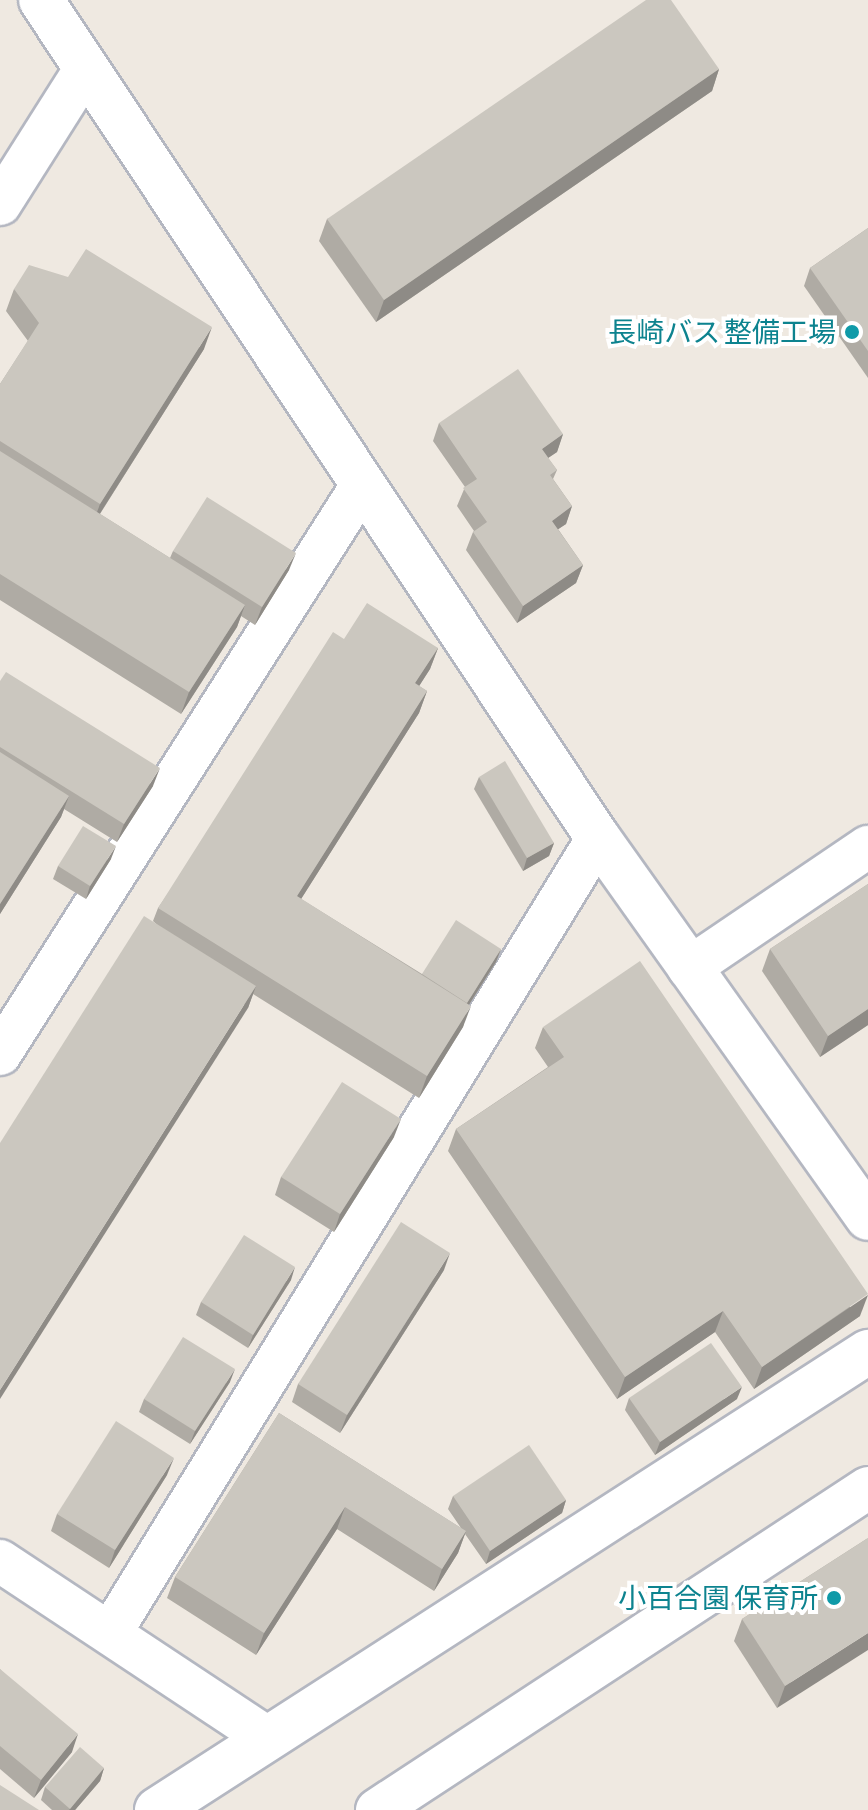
<!DOCTYPE html>
<html>
<head>
<meta charset="utf-8">
<style>
  body { margin:0 }
  #map { position:relative; width:868px; height:1810px; overflow:hidden; background:#efe9e1; font-family:"Asap Condensed","Noto Sans JP",sans-serif }
  div>[style] { position:absolute }
  .roads { filter:drop-shadow(2px 0 #b4b7c1) drop-shadow(-2px 0 #b4b7c1) drop-shadow(0 2px #b4b7c1) drop-shadow(0 -2px #b4b7c1) }
  .street>* { height:42px; margin:-21px; padding:0 21px; transform-origin:21px; border-radius:21px; background:#fff }
  .secondary>* { height:44px; margin:-22px; padding:0 22px; transform-origin:22px; border-radius:22px; background:#fff }
  .wall>* { inset:0; background:#afaba4 }
  .shaded-wall>* { inset:0; background:#8e8b86 }
  .building>* { inset:0; background:#cbc7bf }
  .dots>* { width:22px; height:22px; translate:-50% -50%; box-sizing:border-box; border:4px solid #fff; border-radius:50% }
  span { translate:-50% -50%; white-space:nowrap; text-align:center; line-height:1.15; -webkit-text-stroke:8px #fff; paint-order:stroke }
  .culture-label { font-size:28px; color:#0d838f }
  .right { translate:-100% -50%; text-align:right }
</style>
</head>
<body>
<div id="map">
  <div class="roads">
    <div class="street">
      <i style="left:0;top:204px;width:161px;rotate:-57.7deg"></i>
      <i style="left:689px;top:968px;width:216px;rotate:-34.1deg"></i>
      <i style="left:0;top:1054px;width:676px;rotate:-57.51deg"></i>
      <i style="left:0;top:1561px;width:320px;rotate:33.5deg"></i>
      <i style="left:111px;top:1632px;width:931px;rotate:-58.48deg"></i>
      <i style="left:377px;top:1810px;width:587px;rotate:-33.26deg"></i>
    </div>
    <div class="secondary">
      <i style="left:41px;top:0;width:1006px;rotate:56.39deg"></i>
      <i style="left:598px;top:838px;width:466px;rotate:54.6deg"></i>
      <i style="left:157px;top:1810px;width:846px;rotate:-32.79deg"></i>
    </div>
  </div>
  <div class="wall">
    <i style="clip-path:polygon(719px 69px,712px 91px,376px 322px,319px 241px,327px 219px)"></i>
    <i style="clip-path:polygon(868px 228px,868px 378px,804px 286px,810px 268px)"></i>
    <i style="clip-path:polygon(14px 289px,204px 349px,100px 514px,170px 558px,173px 551px,289px 570px,255px 625px,241px 616px,237px 627px,181px 714px,0 600px,0 384px,28px 341px,6px 311px)"></i>
    <i style="clip-path:polygon(439px 423px,563px 434px,557px 452px,548px 458px,557px 470px,553px 479px,572px 506px,566px 524px,558px 529px,583px 565px,576px 583px,517px 623px,466px 550px,473px 532px,474px 531px,457px 506px,465px 487px,433px 441px)"></i>
    <i style="clip-path:polygon(344px 639px,438px 648px,430px 669px,419px 686px,427px 691px,419px 713px,301px 899px,422px 974px,501px 949px,496px 962px,469px 1004px,463px 1027px,419px 1098px,253px 994px,248px 1008px,153px 921px,158px 908px)"></i>
    <i style="clip-path:polygon(0 681px,153px 786px,117px 842px,64px 809px,61px 817px,0 914px)"></i>
    <i style="clip-path:polygon(479px 777px,554px 843px,549px 856px,523px 871px,474px 789px)"></i>
    <i style="clip-path:polygon(111px 859px,86px 899px,53px 879px,58px 866px)"></i>
    <i style="clip-path:polygon(868px 884px,868px 1025px,820px 1057px,762px 971px,770px 949px)"></i>
    <i style="clip-path:polygon(543px 1027px,860px 1316px,754px 1389px,715px 1332px,617px 1399px,448px 1151px,456px 1129px,548px 1067px,535px 1048px)"></i>
    <i style="clip-path:polygon(394px 1137px,334px 1232px,275px 1195px,281px 1177px)"></i>
    <i style="clip-path:polygon(444px 1270px,340px 1433px,292px 1402px,298px 1384px)"></i>
    <i style="clip-path:polygon(291px 1280px,248px 1348px,196px 1315px,201px 1302px)"></i>
    <i style="clip-path:polygon(230px 1382px,190px 1444px,139px 1412px,144px 1399px)"></i>
    <i style="clip-path:polygon(629px 1398px,737px 1399px,655px 1455px,625px 1410px)"></i>
    <i style="clip-path:polygon(279px 1413px,461px 1528px,448px 1509px,453px 1496px,566px 1500px,562px 1513px,486px 1564px,465px 1534px,458px 1553px,434px 1591px,337px 1529px,256px 1655px,167px 1598px,175px 1577px)"></i>
    <i style="clip-path:polygon(167px 1475px,109px 1568px,51px 1531px,57px 1514px)"></i>
    <i style="clip-path:polygon(868px 1538px,777px 1708px,734px 1641px,742px 1619px)"></i>
    <i style="clip-path:polygon(0 1669px,72px 1752px,34px 1798px,0 1769px)"></i>
    <i style="clip-path:polygon(104px 1768px,100px 1781px,75px 1810px,52px 1810px,41px 1800px,45px 1787px)"></i>
  </div>
  <div class="shaded-wall">
    <i style="clip-path:polygon(719px 69px,712px 91px,376px 322px,384px 300px)"></i>
    <i style="clip-path:polygon(212px 327px,204px 349px,92px 526px,100px 504px)"></i>
    <i style="clip-path:polygon(563px 434px,557px 452px,536px 466px,542px 449px)"></i>
    <i style="clip-path:polygon(572px 506px,566px 524px,545px 538px,552px 521px)"></i>
    <i style="clip-path:polygon(296px 553px,289px 570px,255px 625px,262px 607px)"></i>
    <i style="clip-path:polygon(583px 565px,576px 583px,517px 623px,523px 606px)"></i>
    <i style="clip-path:polygon(245px 605px,237px 627px,181px 714px,189px 692px)"></i>
    <i style="clip-path:polygon(438px 648px,430px 669px,407px 705px,415px 683px)"></i>
    <i style="clip-path:polygon(427px 691px,419px 713px,289px 918px,297px 896px)"></i>
    <i style="clip-path:polygon(160px 768px,153px 786px,117px 842px,124px 824px)"></i>
    <i style="clip-path:polygon(69px 796px,61px 817px,0 914px,0 904px)"></i>
    <i style="clip-path:polygon(554px 843px,549px 856px,523px 871px,527px 858px)"></i>
    <i style="clip-path:polygon(116px 846px,111px 859px,86px 899px,90px 886px)"></i>
    <i style="clip-path:polygon(501px 949px,496px 962px,460px 1019px,465px 1006px)"></i>
    <i style="clip-path:polygon(256px 986px,248px 1008px,0 1399px,0 1390px)"></i>
    <i style="clip-path:polygon(471px 1006px,463px 1027px,419px 1098px,427px 1076px)"></i>
    <i style="clip-path:polygon(868px 1009px,868px 1025px,820px 1057px,828px 1036px)"></i>
    <i style="clip-path:polygon(401px 1119px,394px 1137px,334px 1232px,340px 1214px)"></i>
    <i style="clip-path:polygon(450px 1253px,444px 1270px,340px 1433px,347px 1415px)"></i>
    <i style="clip-path:polygon(295px 1267px,291px 1280px,248px 1348px,253px 1335px)"></i>
    <i style="clip-path:polygon(868px 1295px,860px 1316px,754px 1389px,762px 1367px)"></i>
    <i style="clip-path:polygon(723px 1311px,715px 1332px,617px 1399px,625px 1377px)"></i>
    <i style="clip-path:polygon(235px 1369px,230px 1382px,190px 1444px,195px 1431px)"></i>
    <i style="clip-path:polygon(742px 1387px,737px 1399px,655px 1455px,660px 1442px)"></i>
    <i style="clip-path:polygon(174px 1458px,167px 1475px,109px 1568px,115px 1550px)"></i>
    <i style="clip-path:polygon(566px 1500px,562px 1513px,486px 1564px,490px 1551px)"></i>
    <i style="clip-path:polygon(345px 1507px,337px 1529px,256px 1655px,264px 1633px)"></i>
    <i style="clip-path:polygon(466px 1531px,458px 1553px,434px 1591px,442px 1569px)"></i>
    <i style="clip-path:polygon(868px 1633px,868px 1650px,777px 1708px,785px 1686px)"></i>
    <i style="clip-path:polygon(78px 1734px,72px 1752px,34px 1798px,41px 1780px)"></i>
    <i style="clip-path:polygon(104px 1768px,100px 1781px,75px 1810px,69px 1810px)"></i>
  </div>
  <div class="building">
    <i style="clip-path:polygon(646px 0,671px 0,719px 69px,384px 300px,327px 219px)"></i>
    <i style="clip-path:polygon(868px 228px,868px 351px,810px 268px)"></i>
    <i style="clip-path:polygon(86px 249px,212px 327px,100px 504px,0 441px,0 384px,39px 323px,14px 289px,29px 265px,68px 277px)"></i>
    <i style="clip-path:polygon(518px 369px,563px 434px,542px 449px,557px 470px,550px 475px,572px 506px,552px 521px,583px 565px,523px 606px,473px 532px,487px 522px,463px 488px,477px 479px,439px 423px)"></i>
    <i style="clip-path:polygon(0 451px,245px 605px,189px 692px,0 574px)"></i>
    <i style="clip-path:polygon(207px 497px,296px 553px,262px 607px,173px 551px)"></i>
    <i style="clip-path:polygon(367px 603px,438px 648px,415px 683px,427px 691px,297px 896px,471px 1006px,427px 1076px,158px 908px,333px 632px,344px 639px)"></i>
    <i style="clip-path:polygon(6px 672px,160px 768px,124px 824px,0 747px,0 681px)"></i>
    <i style="clip-path:polygon(0 752px,69px 796px,0 904px)"></i>
    <i style="clip-path:polygon(505px 761px,554px 843px,527px 858px,479px 777px)"></i>
    <i style="clip-path:polygon(83px 826px,116px 846px,90px 886px,58px 866px)"></i>
    <i style="clip-path:polygon(868px 884px,868px 1009px,828px 1036px,770px 949px)"></i>
    <i style="clip-path:polygon(144px 916px,256px 986px,0 1390px,0 1143px)"></i>
    <i style="clip-path:polygon(456px 920px,501px 949px,467px 1003px,422px 974px)"></i>
    <i style="clip-path:polygon(640px 961px,868px 1294px,762px 1367px,723px 1311px,625px 1377px,456px 1129px,564px 1057px,543px 1027px)"></i>
    <i style="clip-path:polygon(342px 1082px,401px 1119px,340px 1214px,281px 1177px)"></i>
    <i style="clip-path:polygon(401px 1222px,450px 1253px,347px 1415px,298px 1384px)"></i>
    <i style="clip-path:polygon(244px 1235px,295px 1267px,253px 1335px,201px 1302px)"></i>
    <i style="clip-path:polygon(183px 1337px,235px 1369px,195px 1431px,144px 1399px)"></i>
    <i style="clip-path:polygon(711px 1343px,742px 1387px,660px 1442px,629px 1398px)"></i>
    <i style="clip-path:polygon(279px 1413px,466px 1531px,442px 1569px,345px 1507px,264px 1633px,175px 1577px)"></i>
    <i style="clip-path:polygon(116px 1421px,174px 1458px,115px 1550px,57px 1514px)"></i>
    <i style="clip-path:polygon(529px 1445px,566px 1500px,490px 1551px,453px 1496px)"></i>
    <i style="clip-path:polygon(868px 1538px,868px 1633px,785px 1686px,742px 1619px)"></i>
    <i style="clip-path:polygon(0 1669px,78px 1734px,41px 1780px,0 1746px)"></i>
    <i style="clip-path:polygon(80px 1747px,104px 1768px,70px 1809px,45px 1787px)"></i>
    <i style="clip-path:polygon(0 1785px,39px 1810px,0 1810px)"></i>
  </div>
  <div class="dots">
    <i style="left:852px;top:332px;background:#0f9aa8"></i>
    <i style="left:834px;top:1598px;background:#0f9aa8"></i>
  </div>
  <div class="culture-label">
    <span class="right" style="left:836px;top:332px">長崎バス 整備工場</span>
    <span class="right" style="left:818px;top:1598px">小百合園 保育所</span>
  </div>
</div>
</body>
</html>
